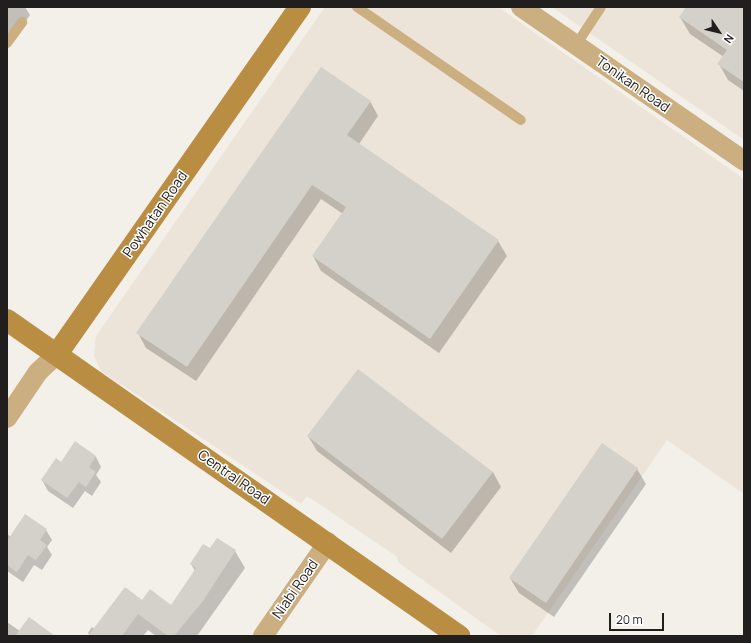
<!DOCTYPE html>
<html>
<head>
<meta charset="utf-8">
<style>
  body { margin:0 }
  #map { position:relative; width:751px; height:643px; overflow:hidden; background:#f3efe9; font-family:Manrope,sans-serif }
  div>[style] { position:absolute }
  .built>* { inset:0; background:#ece4d8 }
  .shadow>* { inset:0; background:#0003 }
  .building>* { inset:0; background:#d4d0ca }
  .lane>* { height:10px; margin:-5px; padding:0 5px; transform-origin:5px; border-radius:5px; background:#ccaf80 }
  .street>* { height:20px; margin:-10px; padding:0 10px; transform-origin:10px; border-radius:10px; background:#ccaf80 }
  .secondary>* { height:22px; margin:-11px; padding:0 11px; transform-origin:11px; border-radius:11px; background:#b98e43 }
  span { translate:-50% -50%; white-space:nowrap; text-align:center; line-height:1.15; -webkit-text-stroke:3px #fff; paint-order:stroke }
  .street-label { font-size:14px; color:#201f1d }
  .frame { position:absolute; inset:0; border:8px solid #201f1d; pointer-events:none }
  .north { position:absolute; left:699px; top:12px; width:40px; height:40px; -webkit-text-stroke:3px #fff; paint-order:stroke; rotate:125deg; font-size:11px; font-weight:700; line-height:16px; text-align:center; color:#201f1d }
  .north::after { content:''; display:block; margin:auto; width:14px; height:18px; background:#201f1d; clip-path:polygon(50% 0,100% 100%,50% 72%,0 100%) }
  .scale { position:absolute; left:609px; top:613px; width:55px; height:18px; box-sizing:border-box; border:2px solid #201f1d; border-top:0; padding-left:5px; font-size:12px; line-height:14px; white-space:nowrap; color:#201f1d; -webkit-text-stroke:3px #fff; paint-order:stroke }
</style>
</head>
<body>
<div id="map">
  <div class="built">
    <i style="clip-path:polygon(325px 7px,498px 7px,744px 179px,744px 494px,667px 440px,532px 636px,501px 636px,399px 563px,396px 556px,307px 496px,301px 504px,101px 371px,94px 356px,96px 336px)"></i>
    <i style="clip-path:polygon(552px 7px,744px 7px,744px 140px)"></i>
  </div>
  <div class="shadow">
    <i style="clip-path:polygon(7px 7px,25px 7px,30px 15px,7px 48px)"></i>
    <i style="clip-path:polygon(687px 7px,744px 7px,744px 91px,728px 80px,719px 64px,724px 57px,690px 34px,680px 17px)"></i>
    <i style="clip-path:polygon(370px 101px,378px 116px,359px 144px,498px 241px,507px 256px,439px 353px,321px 271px,313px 256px,343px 214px,321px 199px,196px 381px,146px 348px,138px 333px)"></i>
    <i style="clip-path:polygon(308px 436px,493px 472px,501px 487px,451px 553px,317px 451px)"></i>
    <i style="clip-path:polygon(75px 443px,96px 457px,101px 467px,96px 475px,101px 482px,92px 496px,85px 491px,73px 508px,48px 491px,42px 480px,61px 463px)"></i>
    <i style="clip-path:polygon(637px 469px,646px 484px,554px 617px,519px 593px,510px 578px)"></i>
    <i style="clip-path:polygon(46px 530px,52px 540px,47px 547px,52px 555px,42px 570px,34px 565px,23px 582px,7px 571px,7px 534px,11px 537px)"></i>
    <i style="clip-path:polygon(210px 549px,235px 551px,245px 568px,197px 636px,156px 636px,148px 630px,143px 636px,90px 636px,88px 633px,92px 627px,95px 629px,142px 601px,172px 606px,195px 571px,191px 564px)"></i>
    <i style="clip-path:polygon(7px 622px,20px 631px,51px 636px,7px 636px)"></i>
  </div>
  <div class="building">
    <i style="clip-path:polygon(686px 7px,744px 7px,744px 82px,717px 64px,727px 50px,679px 17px)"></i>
    <i style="clip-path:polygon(321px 67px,371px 101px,347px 135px,499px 240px,430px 339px,312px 256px,346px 207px,312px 185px,187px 367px,136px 333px)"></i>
    <i style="clip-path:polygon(358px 369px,493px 472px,442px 539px,307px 436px)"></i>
    <i style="clip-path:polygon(75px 441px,96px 456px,89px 467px,96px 472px,86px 487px,79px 482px,67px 498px,41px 480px,56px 458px,61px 462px)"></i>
    <i style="clip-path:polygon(602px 443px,638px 468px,546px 603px,509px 578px)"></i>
    <i style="clip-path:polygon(25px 514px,47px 529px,40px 540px,47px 545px,36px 560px,28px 555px,17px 572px,7px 565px,7px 541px)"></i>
    <i style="clip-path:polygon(217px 538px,236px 550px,203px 601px,174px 636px,168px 636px,138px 614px,122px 636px,88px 636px,125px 587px,142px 600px,150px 589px,171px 605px,196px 568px,190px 564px,203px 544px,210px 548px)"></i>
    <i style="clip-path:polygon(29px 617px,55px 636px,15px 636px)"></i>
  </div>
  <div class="lane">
    <i style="left:357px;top:7px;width:199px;rotate:34.6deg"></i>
    <i style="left:7px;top:43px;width:26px;rotate:-54deg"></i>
    <i style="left:576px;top:45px;width:45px;rotate:-56.7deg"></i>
  </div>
  <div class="street">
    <i style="left:521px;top:7px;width:271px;rotate:34.6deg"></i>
    <i style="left:7px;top:418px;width:55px;rotate:-56deg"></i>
    <i style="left:38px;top:372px;width:26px;rotate:-43deg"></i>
    <i style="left:263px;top:636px;width:114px;rotate:-55.3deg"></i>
  </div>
  <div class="secondary">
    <i style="left:7px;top:320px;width:552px;rotate:34.96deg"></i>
    <i style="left:57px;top:354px;width:424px;rotate:-55deg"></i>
  </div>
  <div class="street-label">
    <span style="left:633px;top:84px;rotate:35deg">Tonikan Road</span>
    <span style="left:155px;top:214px;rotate:-55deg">Powhatan Road</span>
    <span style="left:234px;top:477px;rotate:35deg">Central Road</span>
    <span style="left:295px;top:589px;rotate:-55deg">Niabi Road</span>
  </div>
  <div class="frame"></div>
  <div class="north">N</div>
  <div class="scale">20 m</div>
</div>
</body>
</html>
